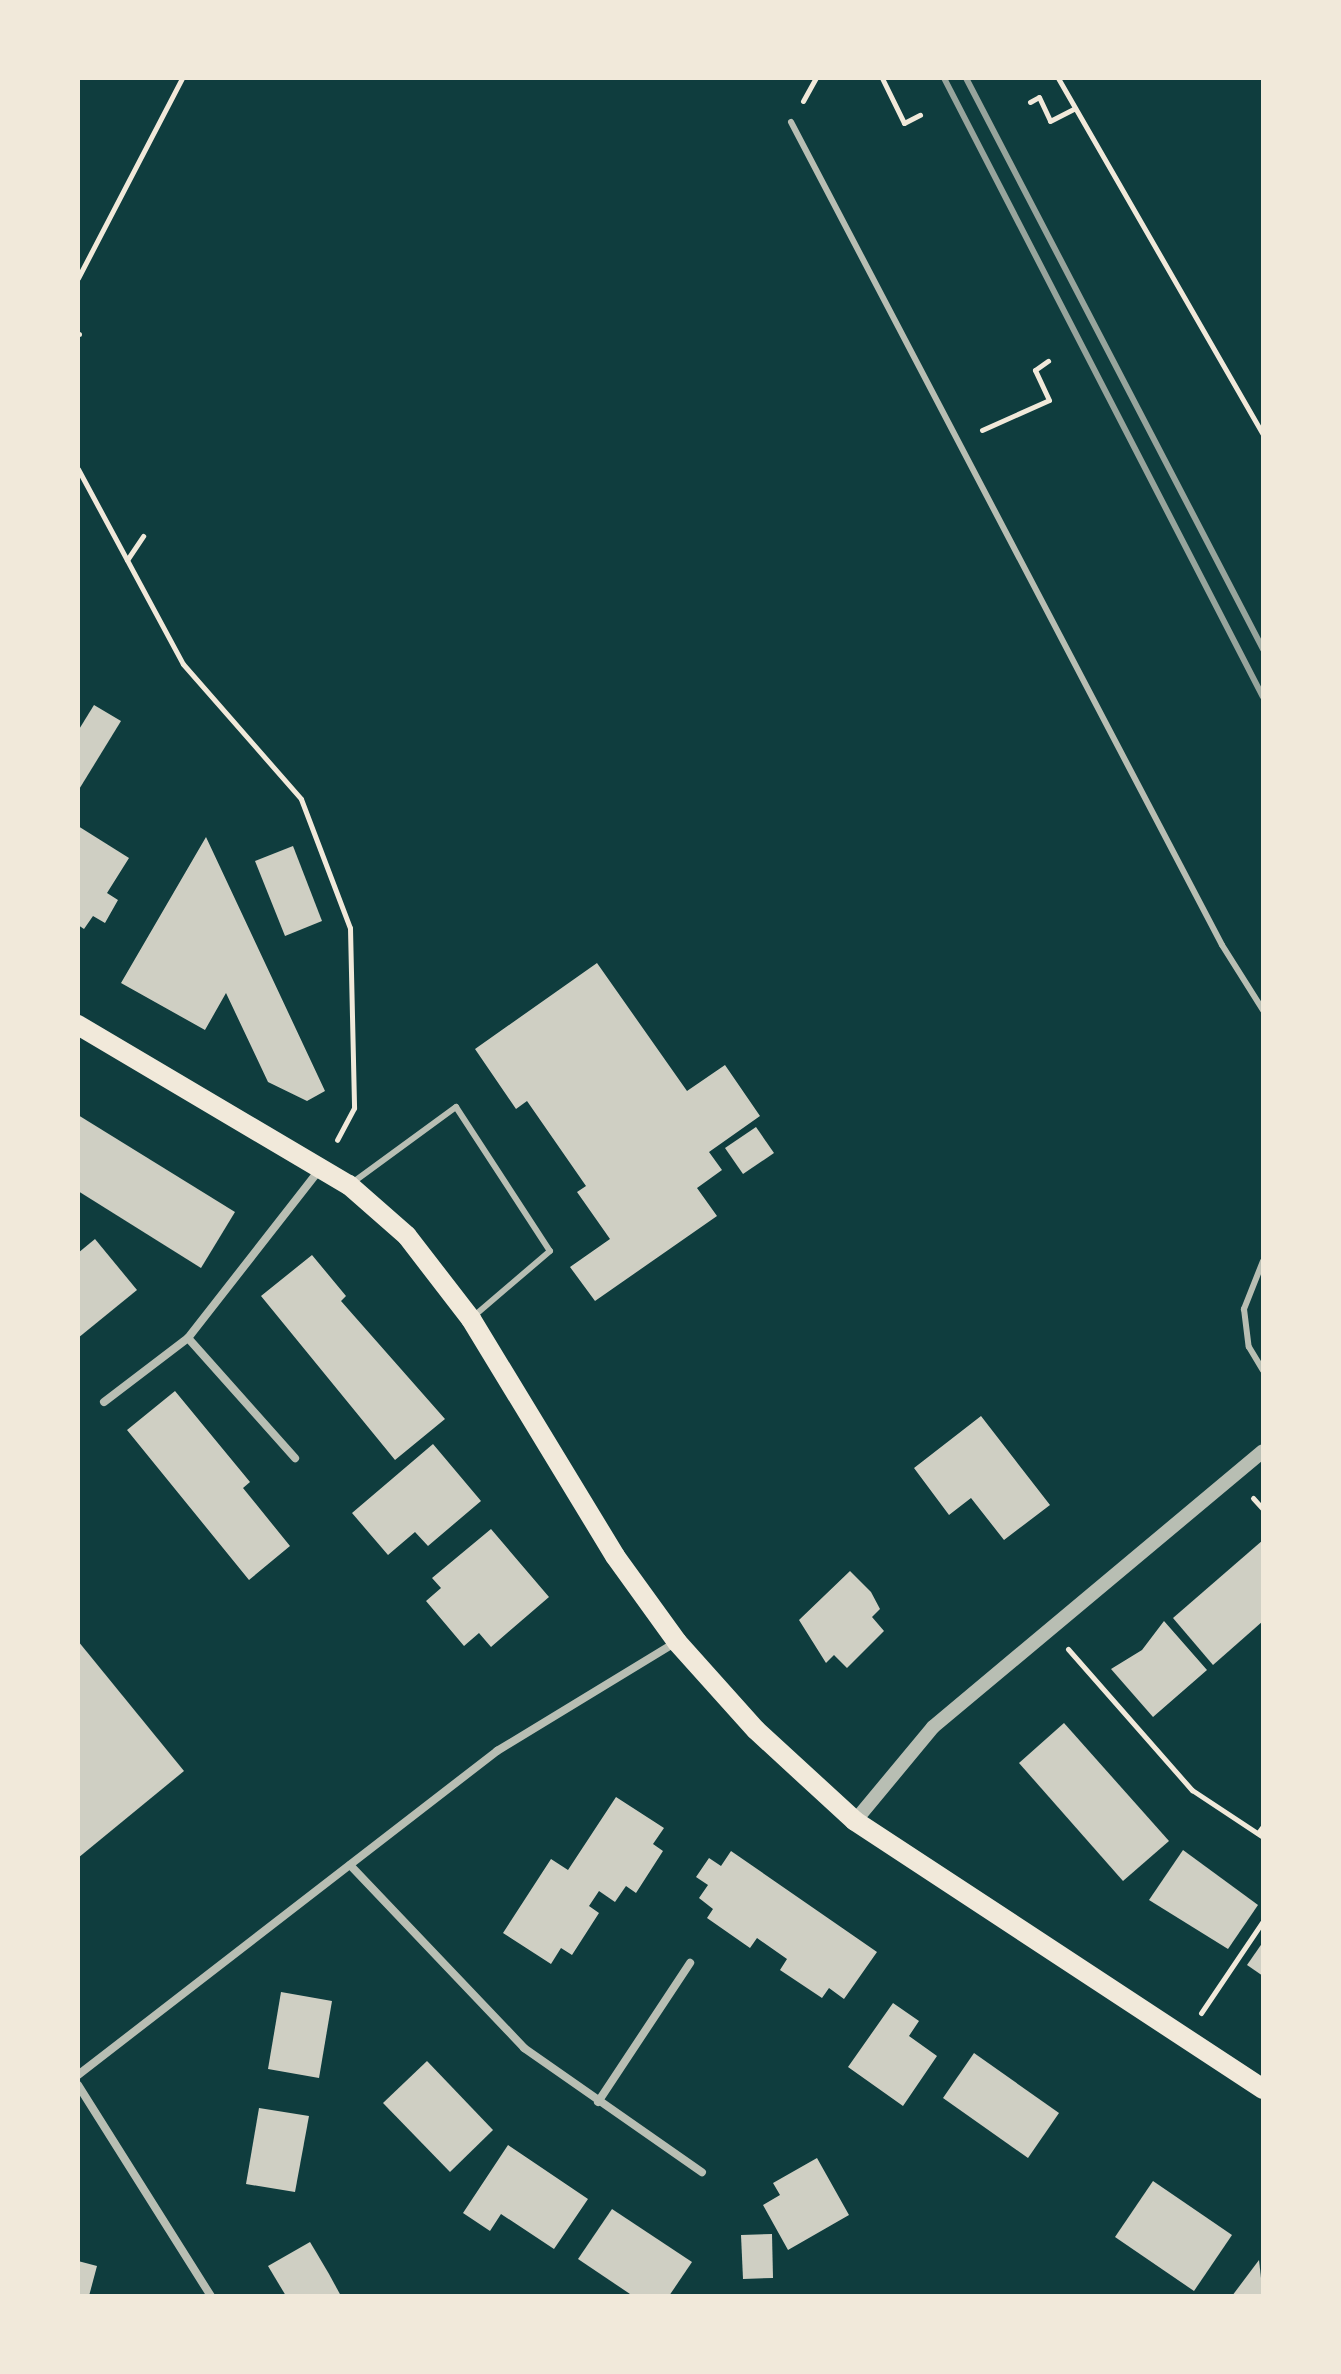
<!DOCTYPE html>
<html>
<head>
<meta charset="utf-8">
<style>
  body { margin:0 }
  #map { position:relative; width:1341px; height:2374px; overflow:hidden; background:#0f3d3e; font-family:"Work Sans",sans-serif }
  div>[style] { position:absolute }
  .building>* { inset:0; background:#cfcfc3 }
  .path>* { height:5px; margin:-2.5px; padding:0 2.5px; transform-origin:2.5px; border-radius:2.5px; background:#f1e9da }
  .service>* { height:6px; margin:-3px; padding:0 3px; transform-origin:3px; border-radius:3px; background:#b8beb3 }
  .minor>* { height:8px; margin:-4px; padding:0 4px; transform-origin:4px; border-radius:4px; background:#b8beb3 }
  .tertiary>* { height:14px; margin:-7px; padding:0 7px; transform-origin:7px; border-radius:7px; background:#b8beb3 }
  .primary>* { height:20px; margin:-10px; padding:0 10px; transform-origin:10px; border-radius:10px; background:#f1e9da }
  .rail>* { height:6px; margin:-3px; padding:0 3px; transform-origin:3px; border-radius:3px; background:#97a49c }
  span { translate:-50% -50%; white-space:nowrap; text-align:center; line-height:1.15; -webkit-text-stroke:6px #f1e9da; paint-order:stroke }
  .frame { position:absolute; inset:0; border:80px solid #f1e9da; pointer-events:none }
</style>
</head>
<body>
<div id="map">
  <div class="building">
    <i style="clip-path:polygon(94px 705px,121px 721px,78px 791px,78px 731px)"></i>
    <i style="clip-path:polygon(78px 826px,129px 858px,107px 893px,118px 900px,105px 923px,93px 916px,84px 929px,78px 925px)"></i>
    <i style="clip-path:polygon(206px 837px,325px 1091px,307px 1101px,268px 1082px,226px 993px,205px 1030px,121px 983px)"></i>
    <i style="clip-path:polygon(293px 846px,322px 921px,285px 936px,255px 861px)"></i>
    <i style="clip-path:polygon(597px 963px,687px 1091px,725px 1065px,760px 1116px,709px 1152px,722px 1170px,697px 1188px,717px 1216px,595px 1301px,570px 1267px,610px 1239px,577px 1192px,586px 1186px,527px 1101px,516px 1109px,475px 1049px)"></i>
    <i style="clip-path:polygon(78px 1115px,235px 1212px,201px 1268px,78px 1191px)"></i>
    <i style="clip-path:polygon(756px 1127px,774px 1153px,743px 1174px,725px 1148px)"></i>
    <i style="clip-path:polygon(95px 1239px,137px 1290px,78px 1338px,78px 1253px)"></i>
    <i style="clip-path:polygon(312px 1255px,346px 1296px,341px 1301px,445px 1419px,395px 1460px,261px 1296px)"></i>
    <i style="clip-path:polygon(175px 1391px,250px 1482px,243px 1488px,290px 1546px,249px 1580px,127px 1430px)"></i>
    <i style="clip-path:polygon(981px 1416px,1050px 1505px,1004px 1540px,971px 1498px,949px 1515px,914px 1468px)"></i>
    <i style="clip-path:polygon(433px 1444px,481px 1501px,428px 1546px,415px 1532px,388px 1555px,352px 1513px)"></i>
    <i style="clip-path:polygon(491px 1529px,549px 1597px,491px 1647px,479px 1633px,464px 1646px,426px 1601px,441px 1588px,432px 1578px)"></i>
    <i style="clip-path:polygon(1263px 1540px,1263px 1621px,1213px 1665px,1173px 1618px)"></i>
    <i style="clip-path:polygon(850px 1571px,871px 1592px,880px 1609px,872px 1617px,884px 1631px,847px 1668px,834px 1655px,826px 1663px,799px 1620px)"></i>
    <i style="clip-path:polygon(1164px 1621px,1207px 1670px,1153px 1717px,1111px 1669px,1142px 1650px)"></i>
    <i style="clip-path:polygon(78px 1641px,184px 1771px,78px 1858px)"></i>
    <i style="clip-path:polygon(1064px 1723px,1169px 1841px,1123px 1881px,1019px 1763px)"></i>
    <i style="clip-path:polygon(616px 1797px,664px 1828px,653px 1844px,663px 1851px,636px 1893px,626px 1886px,615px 1902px,599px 1891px,589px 1906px,599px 1913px,572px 1955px,561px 1948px,551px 1964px,503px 1933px,551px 1859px,568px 1870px)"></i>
    <i style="clip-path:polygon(1183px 1850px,1258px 1905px,1228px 1949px,1149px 1900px)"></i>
    <i style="clip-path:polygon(731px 1851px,877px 1952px,844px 1999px,829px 1988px,822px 1998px,780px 1970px,787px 1959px,757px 1938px,750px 1948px,707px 1918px,713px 1909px,699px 1898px,708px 1885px,696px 1877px,709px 1858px,721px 1866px)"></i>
    <i style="clip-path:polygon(1263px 1942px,1263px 1976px,1247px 1965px)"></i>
    <i style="clip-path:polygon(281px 1992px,332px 2001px,319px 2078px,268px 2069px)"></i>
    <i style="clip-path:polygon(893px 2003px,919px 2021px,909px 2036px,937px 2056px,903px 2106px,848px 2067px)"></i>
    <i style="clip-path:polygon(974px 2053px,1059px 2113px,1028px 2158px,943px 2098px)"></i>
    <i style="clip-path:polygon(427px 2061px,493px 2130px,450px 2172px,383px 2103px)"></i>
    <i style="clip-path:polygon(259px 2108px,309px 2116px,295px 2192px,246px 2184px)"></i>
    <i style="clip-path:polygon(508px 2145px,588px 2199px,554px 2249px,501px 2214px,490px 2231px,463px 2213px)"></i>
    <i style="clip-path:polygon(817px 2158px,849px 2215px,788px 2250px,763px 2205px,780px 2195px,773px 2183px)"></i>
    <i style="clip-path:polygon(1153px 2181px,1232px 2235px,1194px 2291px,1115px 2237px)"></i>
    <i style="clip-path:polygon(612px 2209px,692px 2262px,669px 2296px,633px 2296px,578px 2259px)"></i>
    <i style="clip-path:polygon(772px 2234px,773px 2278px,743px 2279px,741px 2235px)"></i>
    <i style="clip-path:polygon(310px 2242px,329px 2274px,341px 2296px,286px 2296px,268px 2266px)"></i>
    <i style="clip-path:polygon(1259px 2260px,1263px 2296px,1232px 2296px)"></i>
    <i style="clip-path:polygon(78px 2261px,97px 2266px,89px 2296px,78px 2296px)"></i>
  </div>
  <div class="path">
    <i style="left:882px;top:78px;width:50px;rotate:63.9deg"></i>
    <i style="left:904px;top:123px;width:18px;rotate:-27deg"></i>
    <i style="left:1058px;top:78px;width:411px;rotate:60.1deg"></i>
    <i style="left:803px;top:101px;width:26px;rotate:-61deg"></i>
    <i style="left:1030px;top:102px;width:10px;rotate:-29deg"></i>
    <i style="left:1039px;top:97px;width:26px;rotate:65deg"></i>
    <i style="left:1050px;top:121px;width:28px;rotate:-27deg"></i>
    <i style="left:78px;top:278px;width:225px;rotate:-62.5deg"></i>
    <i style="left:78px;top:334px;width:1px"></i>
    <i style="left:982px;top:430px;width:73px;rotate:-24.1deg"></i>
    <i style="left:1049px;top:400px;width:33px;rotate:-115deg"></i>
    <i style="left:1035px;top:370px;width:16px;rotate:-35deg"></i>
    <i style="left:78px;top:469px;width:221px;rotate:61.7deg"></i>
    <i style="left:183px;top:664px;width:179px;rotate:48.8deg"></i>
    <i style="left:301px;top:799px;width:138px;rotate:69.2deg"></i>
    <i style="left:350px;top:928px;width:180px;rotate:88.7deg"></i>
    <i style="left:354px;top:1108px;width:36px;rotate:118deg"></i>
    <i style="left:127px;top:560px;width:29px;rotate:-56deg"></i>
    <i style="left:1253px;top:1498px;width:15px;rotate:48deg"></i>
    <i style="left:1068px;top:1649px;width:188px;rotate:48.7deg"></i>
    <i style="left:1192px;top:1790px;width:85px;rotate:33.5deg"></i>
    <i style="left:1258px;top:1833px;width:9px;rotate:-54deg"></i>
    <i style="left:1201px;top:2013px;width:111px;rotate:-56deg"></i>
  </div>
  <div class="service">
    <i style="left:791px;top:122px;width:929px;rotate:62.36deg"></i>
    <i style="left:1222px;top:945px;width:77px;rotate:57.8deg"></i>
    <i style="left:352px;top:1183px;width:129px;rotate:-36.2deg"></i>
    <i style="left:456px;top:1107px;width:172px;rotate:56.9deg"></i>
    <i style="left:550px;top:1251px;width:100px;rotate:139.5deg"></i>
    <i style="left:1263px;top:1261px;width:52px;rotate:111.6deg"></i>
    <i style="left:1244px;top:1309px;width:38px;rotate:83deg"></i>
    <i style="left:1249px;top:1347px;width:27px;rotate:59deg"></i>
  </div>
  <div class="minor">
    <i style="left:188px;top:1338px;width:161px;rotate:48.3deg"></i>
    <i style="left:104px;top:1402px;width:106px;rotate:-37.3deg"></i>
    <i style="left:188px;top:1338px;width:216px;rotate:-52deg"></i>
    <i style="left:350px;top:1865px;width:253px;rotate:46.4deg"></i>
    <i style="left:524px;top:2048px;width:217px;rotate:34.9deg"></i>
    <i style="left:78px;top:2075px;width:530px;rotate:-37.71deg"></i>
    <i style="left:497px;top:1751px;width:210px;rotate:-31.3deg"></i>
    <i style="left:78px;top:2085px;width:249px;rotate:57.8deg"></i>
    <i style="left:598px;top:2102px;width:167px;rotate:-56.5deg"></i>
  </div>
  <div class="tertiary">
    <i style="left:855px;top:1821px;width:122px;rotate:-50.3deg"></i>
    <i style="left:933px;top:1727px;width:430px;rotate:-39.9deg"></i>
  </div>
  <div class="primary">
    <i style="left:78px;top:1025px;width:315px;rotate:30.6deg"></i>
    <i style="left:349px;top:1185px;width:77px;rotate:41.3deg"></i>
    <i style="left:407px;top:1236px;width:105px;rotate:52.4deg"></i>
    <i style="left:471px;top:1319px;width:277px;rotate:58.7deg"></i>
    <i style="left:615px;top:1556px;width:106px;rotate:54.2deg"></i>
    <i style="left:677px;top:1642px;width:118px;rotate:48.1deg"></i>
    <i style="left:756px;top:1730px;width:134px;rotate:42.6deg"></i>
    <i style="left:855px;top:1821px;width:488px;rotate:33.3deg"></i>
  </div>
  <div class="rail">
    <i style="left:944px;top:78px;width:696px;rotate:62.74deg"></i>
    <i style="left:966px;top:78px;width:644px;rotate:62.52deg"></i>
  </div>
  <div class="frame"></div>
</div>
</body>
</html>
